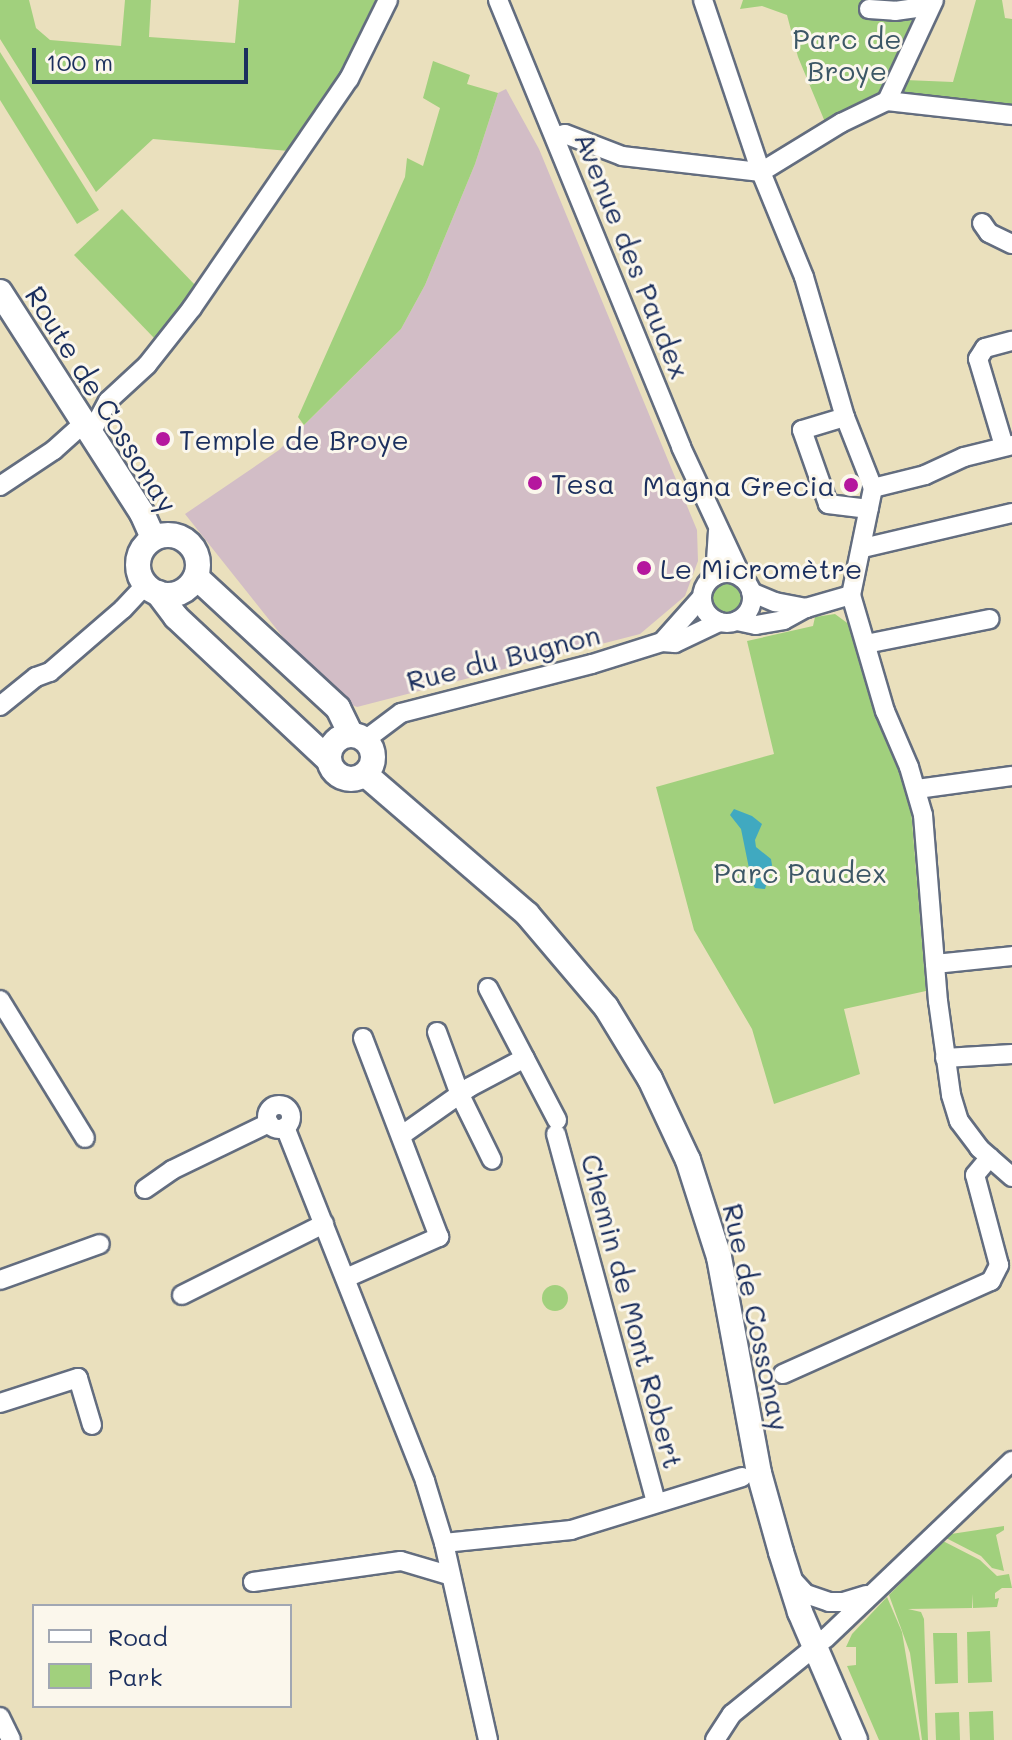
<!DOCTYPE html>
<html>
<head>
<meta charset="utf-8">
<style>
  body { margin:0 }
  #map { position:relative; width:1012px; height:1740px; overflow:hidden; background:#eae0bd; font-family:Mali,sans-serif }
  div>[style] { position:absolute }
  .industrial>* { inset:0; background:#d2bdc6 }
  .green>* { inset:0; background:#a1d07d }
  .round { border-radius:50% }
  .water>* { inset:0; background:#40a9c0 }
  .roads { filter:drop-shadow(2px 0 #636d7f) drop-shadow(-2px 0 #636d7f) drop-shadow(0 2px #636d7f) drop-shadow(0 -2px #636d7f) }
  .minor>* { height:18px; margin:-9px; padding:0 9px; transform-origin:9px; border-radius:9px; background:#fff }
  .minor>.ring { margin:-9px; padding:0; box-sizing:content-box; background:none; border:18px solid #fff; border-radius:50% }
  .major>* { height:24px; margin:-12px; padding:0 12px; transform-origin:12px; border-radius:12px; background:#fff }
  .major>.ring { margin:-12px; padding:0; box-sizing:content-box; background:none; border:24px solid #fff; border-radius:50% }
  .dots>* { width:22px; height:22px; translate:-50% -50%; box-sizing:border-box; border:4px solid #fbf7ec; border-radius:50% }
  span { translate:-50% -50%; white-space:nowrap; text-align:center; line-height:1.15; -webkit-text-stroke:6px #fbf7ec; paint-order:stroke }
  .park-label { font-size:28px; color:#3c5766 }
  .street-label { font-size:28px; color:#1b2f5e }
  .poi-label { font-size:28px; color:#1b2f5e }
  .left { translate:0 -50%; text-align:left }
  .right { translate:-100% -50%; text-align:right }
  .legend { position:absolute; left:32px; top:1604px; width:260px; height:104px; box-sizing:border-box; background:#fbf7ec; border:2px solid #a1a7b3; margin:0; padding:10px 14px; list-style:none; font-size:24px; color:#1b2f5e }
  .legend li { display:flex; align-items:center; gap:16px; height:40px }
  .legend b { width:40px; border:2px solid #a1a7b3 }
  .scale { position:absolute; left:32px; top:48px; width:216px; height:36px; box-sizing:border-box; border:4px solid #1b2f5e; border-top:0; padding-left:10px; font-size:24px; line-height:28px; white-space:nowrap; color:#1b2f5e; -webkit-text-stroke:6px #fbf7ec; paint-order:stroke }
</style>
</head>
<body>
<div id="map">
  <div class="industrial">
    <i style="clip-path:polygon(506px 89px,539px 149px,697px 530px,698px 561px,685px 596px,640px 634px,357px 707px,342px 701px,317px 680px,185px 514px,279px 450px,401px 329px,425px 285px,475px 164px,498px 93px)"></i>
  </div>
  <div class="green">
    <i style="clip-path:polygon(0 0,29px 0,36px 28px,50px 40px,121px 46px,125px 0,151px 0,149px 37px,235px 43px,239px 0,378px 0,350px 60px,289px 151px,153px 139px,96px 192px,0 39px)"></i>
    <i style="clip-path:polygon(743px 0,866px 0,868px 12px,918px 13px,885px 92px,825px 122px,798px 57px,787px 15px,762px 6px,740px 9px)"></i>
    <i style="clip-path:polygon(976px 0,1002px 0,1005px 18px,1012px 19px,1012px 110px,896px 94px,905px 80px,953px 82px)"></i>
    <i style="clip-path:polygon(0 52px,99px 210px,77px 224px,0 100px)"></i>
    <i style="clip-path:polygon(433px 61px,470px 75px,467px 84px,498px 93px,475px 164px,425px 285px,401px 329px,304px 425px,298px 417px,405px 177px,407px 158px,423px 166px,440px 108px,423px 98px)"></i>
    <i style="clip-path:polygon(122px 209px,196px 286px,155px 339px,74px 255px)"></i>
    <i class="round" style="left:712px;top:583px;width:30px;height:30px"></i>
    <i style="clip-path:polygon(835px 614px,850px 625px,869px 692px,897px 760px,911px 809px,926px 991px,844px 1009px,860px 1074px,774px 1104px,752px 1029px,694px 930px,656px 787px,774px 754px,747px 641px,813px 626px,815px 617px)"></i>
    <i class="round" style="left:542px;top:1285px;width:26px;height:26px"></i>
    <i style="clip-path:polygon(1004px 1526px,1004px 1530px,996px 1535px,1004px 1571px,992px 1568px,981px 1556px,946px 1538px,951px 1534px)"></i>
    <i style="clip-path:polygon(943px 1541px,980px 1560px,997px 1576px,1009px 1574px,1012px 1588px,1002px 1588px,995px 1593px,995px 1599px,999px 1598px,997px 1607px,973px 1608px,972px 1594px,972px 1608px,908px 1609px,921px 1612px,924px 1619px,928px 1740px,922px 1740px,910px 1653px,889px 1595px)"></i>
    <i style="clip-path:polygon(887px 1597px,902px 1632px,920px 1740px,879px 1740px,847px 1666px,856px 1665px,856px 1647px,846px 1647px,852px 1634px)"></i>
    <i style="clip-path:polygon(990px 1631px,992px 1682px,968px 1683px,967px 1632px)"></i>
    <i style="clip-path:polygon(933px 1633px,957px 1633px,958px 1683px,935px 1684px)"></i>
    <i style="clip-path:polygon(993px 1711px,994px 1740px,970px 1740px,969px 1712px)"></i>
    <i style="clip-path:polygon(959px 1712px,960px 1740px,936px 1740px,935px 1713px)"></i>
  </div>
  <div class="water">
    <i style="clip-path:polygon(734px 809px,752px 816px,762px 824px,755px 840px,756px 847px,771px 859px,772px 865px,765px 889px,755px 888px,752px 883px,741px 829px,730px 815px)"></i>
  </div>
  <div class="roads">
    <div class="minor">
      <i style="left:498px;top:0;width:483px;rotate:67.7deg"></i>
      <i style="left:681px;top:447px;width:145px;rotate:65deg"></i>
      <i style="left:703px;top:0;width:182px;rotate:71.4deg"></i>
      <i style="left:761px;top:172px;width:113px;rotate:67.7deg"></i>
      <i style="left:804px;top:277px;width:146px;rotate:73.7deg"></i>
      <i style="left:845px;top:417px;width:76px;rotate:68.5deg"></i>
      <i style="left:873px;top:488px;width:109px;rotate:101.6deg"></i>
      <i style="left:869px;top:9px;width:26px;rotate:4deg"></i>
      <i style="left:895px;top:11px;width:36px;rotate:-8deg"></i>
      <i style="left:887px;top:101px;width:126px;rotate:6.4deg"></i>
      <i style="left:555px;top:136px;width:10px;rotate:-11deg"></i>
      <i style="left:565px;top:134px;width:61px;rotate:21.1deg"></i>
      <i style="left:622px;top:156px;width:140px;rotate:6.6deg"></i>
      <i style="left:761px;top:172px;width:94px;rotate:-31.5deg"></i>
      <i style="left:841px;top:123px;width:51px;rotate:-25.6deg"></i>
      <i style="left:887px;top:101px;width:111px;rotate:-65deg"></i>
      <i style="left:982px;top:223px;width:12px;rotate:55deg"></i>
      <i style="left:989px;top:233px;width:25px;rotate:26deg"></i>
      <i style="left:845px;top:417px;width:45px;rotate:163.2deg"></i>
      <i style="left:802px;top:430px;width:78px;rotate:70.6deg"></i>
      <i style="left:828px;top:504px;width:41px;rotate:7deg"></i>
      <i style="left:91px;top:433px;width:36px;rotate:-62deg"></i>
      <i style="left:108px;top:401px;width:53px;rotate:-42.7deg"></i>
      <i style="left:147px;top:365px;width:73px;rotate:-51.7deg"></i>
      <i style="left:192px;top:308px;width:278px;rotate:-55.6deg"></i>
      <i style="left:349px;top:79px;width:88px;rotate:-63.7deg"></i>
      <i style="left:1004px;top:446px;width:91px;rotate:-106.6deg"></i>
      <i style="left:978px;top:359px;width:13px;rotate:-58deg"></i>
      <i style="left:985px;top:348px;width:28px;rotate:-15deg"></i>
      <i style="left:0;top:486px;width:65px;rotate:-33.7deg"></i>
      <i style="left:54px;top:450px;width:40px;rotate:-42deg"></i>
      <i style="left:873px;top:488px;width:54px;rotate:-14deg"></i>
      <i style="left:925px;top:475px;width:43px;rotate:-24.8deg"></i>
      <i style="left:964px;top:457px;width:49px;rotate:-14deg"></i>
      <i style="left:863px;top:548px;width:153px;rotate:-13.2deg"></i>
      <i class="ring" style="left:702px;top:573px;width:32px;height:32px"></i>
      <i style="left:715px;top:576px;width:45px;rotate:-86.2deg"></i>
      <i style="left:751px;top:592px;width:26px;rotate:23deg"></i>
      <i style="left:775px;top:602px;width:32px;rotate:11deg"></i>
      <i style="left:851px;top:595px;width:121px;rotate:73.7deg"></i>
      <i style="left:885px;top:711px;width:61px;rotate:66.8deg"></i>
      <i style="left:909px;top:767px;width:50px;rotate:73.7deg"></i>
      <i style="left:923px;top:815px;width:187px;rotate:85.4deg"></i>
      <i style="left:938px;top:1001px;width:95px;rotate:82.1deg"></i>
      <i style="left:951px;top:1095px;width:27px;rotate:73deg"></i>
      <i style="left:959px;top:1121px;width:34px;rotate:53deg"></i>
      <i style="left:979px;top:1148px;width:44px;rotate:41.3deg"></i>
      <i style="left:737px;top:621px;width:19px;rotate:12deg"></i>
      <i style="left:756px;top:625px;width:28px;rotate:-10deg"></i>
      <i style="left:784px;top:620px;width:25px;rotate:-29deg"></i>
      <i style="left:806px;top:608px;width:47px;rotate:-16.1deg"></i>
      <i style="left:662px;top:642px;width:60px;rotate:-48.4deg"></i>
      <i style="left:866px;top:644px;width:126px;rotate:-11.4deg"></i>
      <i style="left:0;top:706px;width:46px;rotate:-38.9deg"></i>
      <i style="left:36px;top:677px;width:15px;rotate:-20deg"></i>
      <i style="left:50px;top:672px;width:96px;rotate:-40.8deg"></i>
      <i style="left:123px;top:609px;width:33px;rotate:-47deg"></i>
      <i style="left:365px;top:740px;width:45px;rotate:-36.9deg"></i>
      <i style="left:401px;top:713px;width:197px;rotate:-14.4deg"></i>
      <i style="left:592px;top:664px;width:73px;rotate:-17.4deg"></i>
      <i style="left:662px;top:642px;width:13px;rotate:4deg"></i>
      <i style="left:675px;top:643px;width:49px;rotate:-25.5deg"></i>
      <i style="left:917px;top:789px;width:96px;rotate:-7.8deg"></i>
      <i style="left:935px;top:964px;width:77px;rotate:-5.9deg"></i>
      <i style="left:488px;top:988px;width:149px;rotate:62.4deg"></i>
      <i style="left:0;top:1000px;width:162px;rotate:58.4deg"></i>
      <i style="left:437px;top:1032px;width:67px;rotate:69.9deg"></i>
      <i style="left:460px;top:1095px;width:72px;rotate:63.8deg"></i>
      <i style="left:945px;top:1058px;width:67px;rotate:-3.4deg"></i>
      <i class="ring" style="left:267px;top:1105px;width:6px;height:6px"></i>
      <i style="left:285px;top:1127px;width:381px;rotate:68.4deg"></i>
      <i style="left:425px;top:1481px;width:65px;rotate:73deg"></i>
      <i style="left:444px;top:1543px;width:202px;rotate:77.4deg"></i>
      <i style="left:556px;top:1134px;width:381px;rotate:74.8deg"></i>
      <i style="left:402px;top:1135px;width:83px;rotate:-35.2deg"></i>
      <i style="left:470px;top:1087px;width:62px;rotate:-27.8deg"></i>
      <i style="left:145px;top:1189px;width:33px;rotate:-35deg"></i>
      <i style="left:172px;top:1170px;width:108px;rotate:-25.9deg"></i>
      <i style="left:346px;top:1278px;width:102px;rotate:-23.8deg"></i>
      <i style="left:439px;top:1237px;width:213px;rotate:-110.9deg"></i>
      <i style="left:0;top:1280px;width:106px;rotate:-19.8deg"></i>
      <i style="left:182px;top:1295px;width:159px;rotate:-26.6deg"></i>
      <i style="left:783px;top:1374px;width:228px;rotate:-24.1deg"></i>
      <i style="left:991px;top:1281px;width:18px;rotate:-63deg"></i>
      <i style="left:999px;top:1265px;width:93px;rotate:-104.9deg"></i>
      <i style="left:975px;top:1175px;width:23px;rotate:-50deg"></i>
      <i style="left:0;top:1403px;width:82px;rotate:-17.8deg"></i>
      <i style="left:78px;top:1378px;width:49px;rotate:73.4deg"></i>
      <i style="left:444px;top:1543px;width:128px;rotate:-5.8deg"></i>
      <i style="left:571px;top:1530px;width:179px;rotate:-17.2deg"></i>
      <i style="left:789px;top:1576px;width:25px;rotate:47deg"></i>
      <i style="left:806px;top:1594px;width:24px;rotate:19deg"></i>
      <i style="left:829px;top:1602px;width:14px"></i>
      <i style="left:843px;top:1602px;width:24px;rotate:-17deg"></i>
      <i style="left:253px;top:1582px;width:149px;rotate:-8.1deg"></i>
      <i style="left:401px;top:1561px;width:49px;rotate:16.6deg"></i>
      <i style="left:0;top:1717px;width:25px;rotate:64deg"></i>
      <i style="left:715px;top:1740px;width:31px;rotate:-57deg"></i>
      <i style="left:732px;top:1714px;width:121px;rotate:-39deg"></i>
      <i style="left:826px;top:1638px;width:257px;rotate:-43.6deg"></i>
    </div>
    <div class="major">
      <i style="left:0;top:292px;width:263px;rotate:57.3deg"></i>
      <i style="left:142px;top:513px;width:27px;rotate:66deg"></i>
      <i class="ring" style="left:138px;top:535px;width:36px;height:36px"></i>
      <i style="left:196px;top:577px;width:193px;rotate:42.7deg"></i>
      <i style="left:338px;top:708px;width:30px;rotate:64deg"></i>
      <i style="left:158px;top:593px;width:30px;rotate:53deg"></i>
      <i style="left:176px;top:617px;width:208px;rotate:43.1deg"></i>
      <i class="ring" style="left:329px;top:735px;width:20px;height:20px"></i>
      <i style="left:366px;top:775px;width:213px;rotate:40.8deg"></i>
      <i style="left:527px;top:914px;width:122px;rotate:49.7deg"></i>
      <i style="left:606px;top:1007px;width:84px;rotate:58.6deg"></i>
      <i style="left:650px;top:1079px;width:89px;rotate:64.9deg"></i>
      <i style="left:688px;top:1160px;width:102px;rotate:72.3deg"></i>
      <i style="left:719px;top:1257px;width:220px;rotate:79.5deg"></i>
      <i style="left:759px;top:1473px;width:82px;rotate:74.4deg"></i>
      <i style="left:781px;top:1552px;width:63px;rotate:72.4deg"></i>
      <i style="left:800px;top:1612px;width:139px;rotate:66.7deg"></i>
    </div>
  </div>
  <div class="dots">
    <i style="left:163px;top:439px;background:#b5179e"></i>
    <i style="left:535px;top:483px;background:#b5179e"></i>
    <i style="left:851px;top:485px;background:#b5179e"></i>
    <i style="left:644px;top:568px;background:#b5179e"></i>
  </div>
  <div class="park-label">
    <span style="left:847px;top:54px">Parc de<br>Broye</span>
    <span style="left:800px;top:872px">Parc Paudex</span>
  </div>
  <div class="street-label">
    <span style="left:633px;top:255px;rotate:68deg">Avenue des Paudex</span>
    <span style="left:102px;top:399px;rotate:58deg">Route de Cossonay</span>
    <span style="left:503px;top:657px;rotate:-14deg">Rue du Bugnon</span>
    <span style="left:633px;top:1311px;rotate:75deg">Chemin de Mont Robert</span>
    <span style="left:757px;top:1317px;rotate:78deg">Rue de Cossonay</span>
  </div>
  <div class="poi-label">
    <span class="left" style="left:179px;top:439px">Temple de Broye</span>
    <span class="left" style="left:551px;top:483px">Tesa</span>
    <span class="right" style="left:835px;top:485px">Magna Grecia</span>
    <span class="left" style="left:660px;top:568px">Le Micromètre</span>
  </div>
  <ul class="legend">
  <li><b style="height:10px;background:#fff"></b>Road</li>
  <li><b style="height:22px;background:#a1d07d"></b>Park</li>
  </ul>
  <div class="scale">100 m</div>
</div>
</body>
</html>
